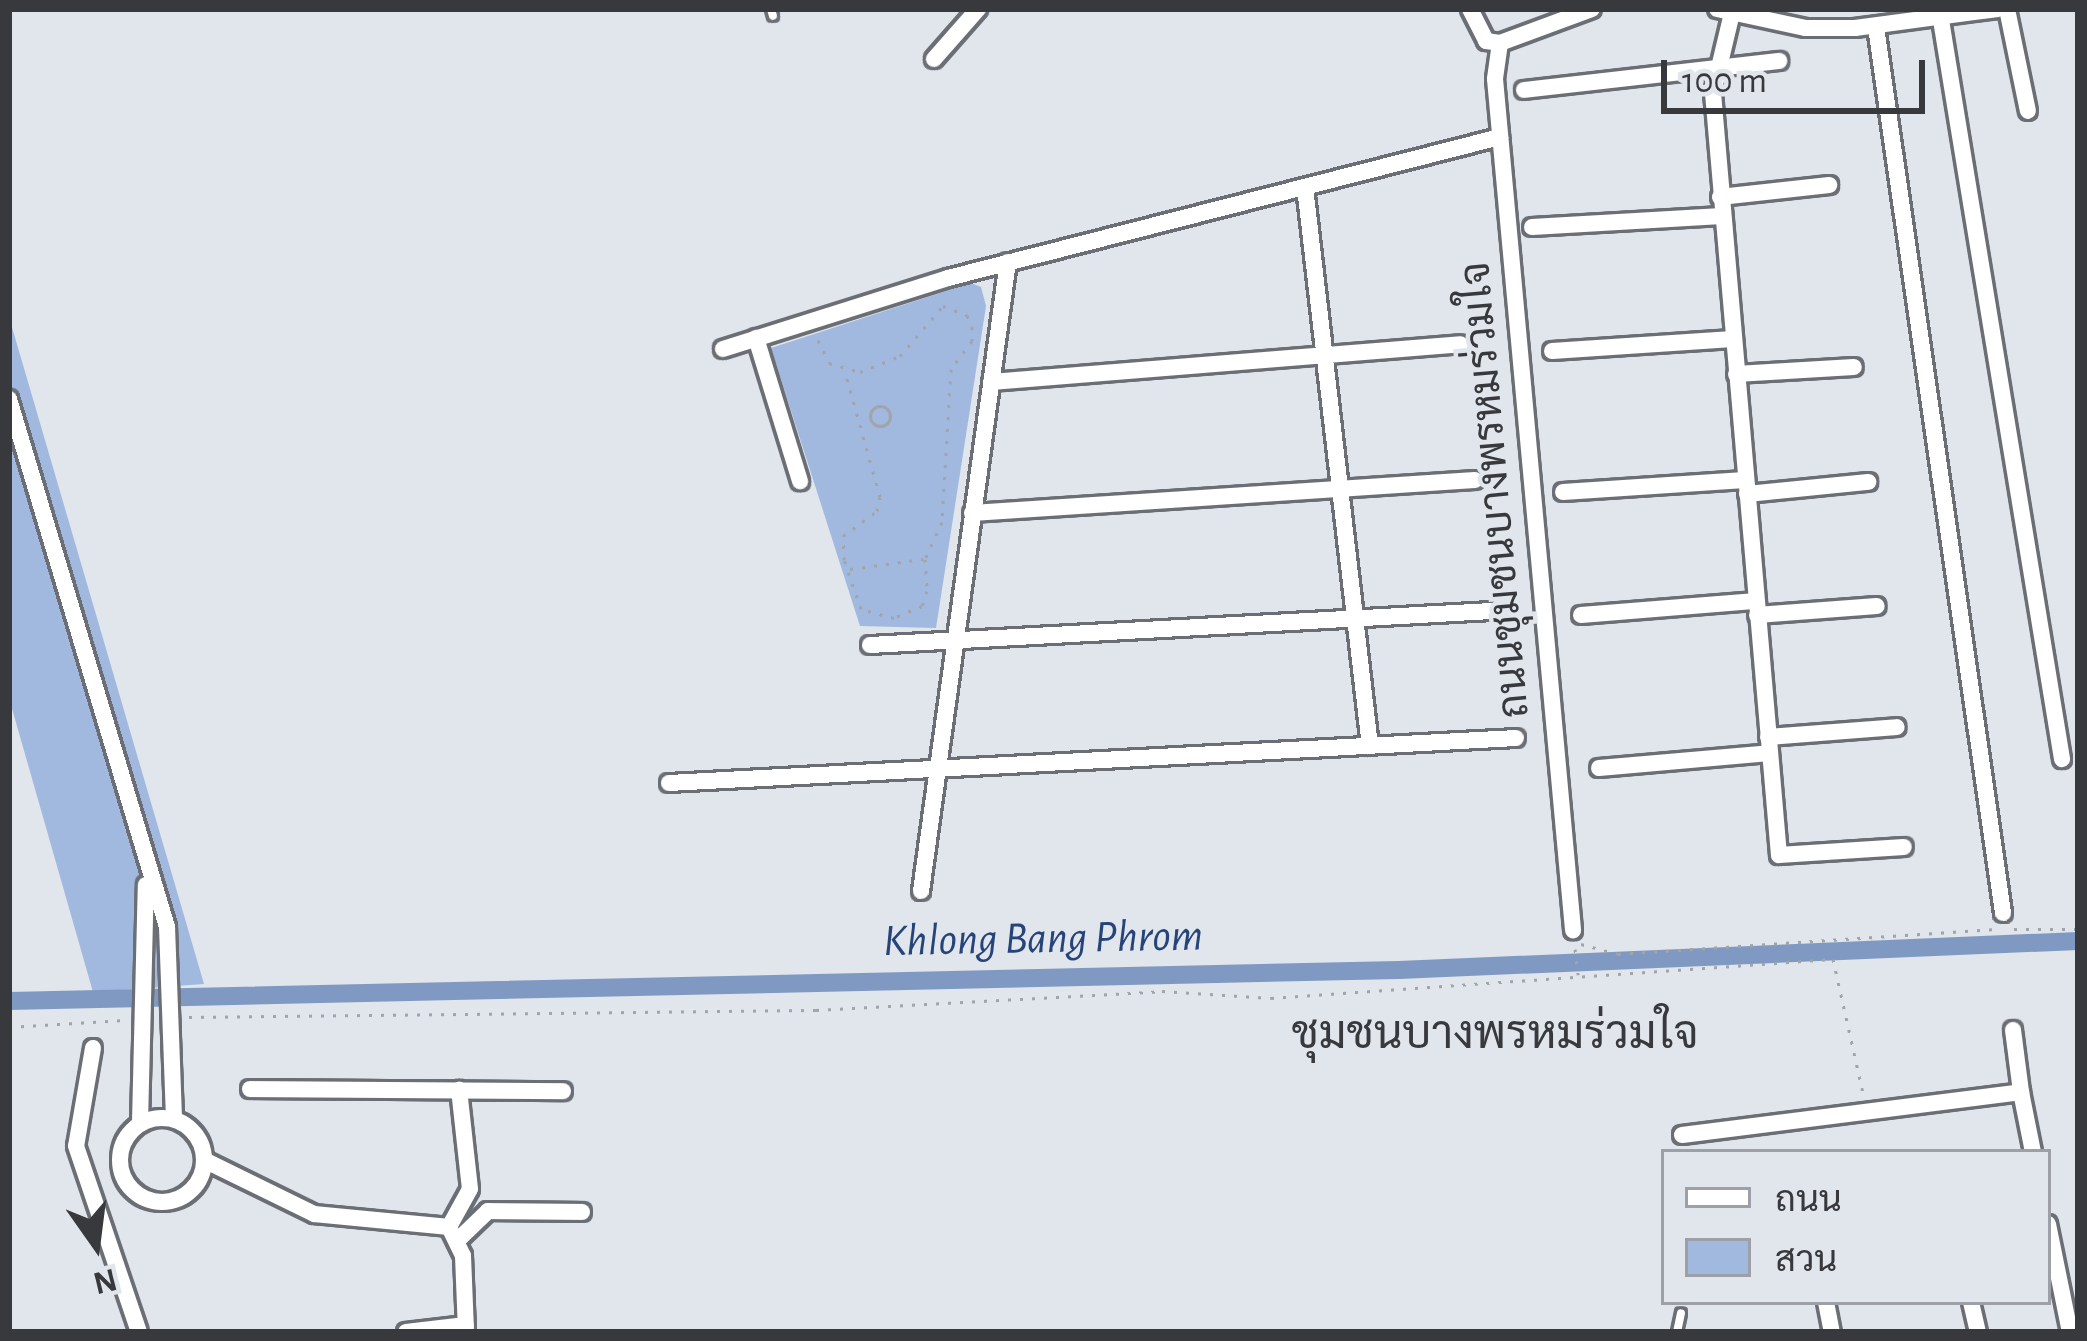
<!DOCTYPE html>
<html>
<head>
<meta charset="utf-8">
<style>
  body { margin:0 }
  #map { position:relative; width:2087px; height:1341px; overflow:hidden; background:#e1e5ec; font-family:"Alegreya Sans",Sarabun,sans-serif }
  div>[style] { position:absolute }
  .green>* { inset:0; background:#a1b8df }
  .canal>* { height:18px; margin:-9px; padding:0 9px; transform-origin:9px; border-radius:9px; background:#8099c2 }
  .path>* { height:3px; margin-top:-1.5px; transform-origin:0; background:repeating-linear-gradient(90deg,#a1a5aa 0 3px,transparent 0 12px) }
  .path>.ring { margin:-1.5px; padding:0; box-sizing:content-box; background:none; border:3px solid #a1a5aa; border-radius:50% }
  .roads { filter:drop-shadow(3px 0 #6b6f75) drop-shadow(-3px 0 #6b6f75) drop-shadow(0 3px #6b6f75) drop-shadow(0 -3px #6b6f75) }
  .lane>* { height:8px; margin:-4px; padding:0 4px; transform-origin:4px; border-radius:4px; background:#fff }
  .street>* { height:16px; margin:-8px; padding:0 8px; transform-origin:8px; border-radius:8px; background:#fff }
  .street>.ring { margin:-8px; padding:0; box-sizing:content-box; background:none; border:16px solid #fff; border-radius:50% }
  span { translate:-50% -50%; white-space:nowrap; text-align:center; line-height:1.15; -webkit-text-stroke:9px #e1e5ec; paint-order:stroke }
  .street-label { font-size:42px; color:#37393c }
  .water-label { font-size:45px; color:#264479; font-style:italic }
  .neighbourhood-label { font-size:45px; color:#37393c }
  .frame { position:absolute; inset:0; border:12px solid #37393c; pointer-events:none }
  .legend { position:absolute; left:1661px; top:1149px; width:390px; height:156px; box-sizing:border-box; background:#e1e5ec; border:3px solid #9da0a6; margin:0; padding:15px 21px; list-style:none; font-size:36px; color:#37393c }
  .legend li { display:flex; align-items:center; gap:24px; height:60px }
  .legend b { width:60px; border:3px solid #9da0a6 }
  .north { position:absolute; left:36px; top:1185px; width:120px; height:120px; -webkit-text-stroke:9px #e1e5ec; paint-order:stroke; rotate:166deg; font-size:33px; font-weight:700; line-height:48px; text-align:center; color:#37393c }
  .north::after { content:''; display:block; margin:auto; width:42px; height:54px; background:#37393c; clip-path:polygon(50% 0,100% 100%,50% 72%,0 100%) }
  .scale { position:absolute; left:1661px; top:60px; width:264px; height:54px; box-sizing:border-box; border:6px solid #37393c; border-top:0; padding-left:15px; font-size:36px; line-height:42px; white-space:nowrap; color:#37393c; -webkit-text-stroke:9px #e1e5ec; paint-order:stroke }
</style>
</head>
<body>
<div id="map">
  <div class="green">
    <i style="clip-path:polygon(971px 283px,981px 287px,986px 306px,936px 628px,860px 626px,771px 348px)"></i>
    <i style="clip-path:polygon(9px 317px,204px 984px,93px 992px,9px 698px)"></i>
  </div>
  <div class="canal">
    <i style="left:9px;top:1001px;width:1390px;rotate:-1.28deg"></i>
    <i style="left:1399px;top:970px;width:680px;rotate:-2.45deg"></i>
  </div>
  <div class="path">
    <i style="left:818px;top:340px;width:25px;rotate:64deg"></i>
    <i style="left:829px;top:363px;width:32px;rotate:16deg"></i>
    <i style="left:860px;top:372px;width:43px;rotate:-21.8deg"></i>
    <i style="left:900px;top:356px;width:66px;rotate:-49.3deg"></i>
    <i style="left:943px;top:306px;width:26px;rotate:21deg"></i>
    <i style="left:967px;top:315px;width:13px;rotate:67deg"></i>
    <i style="left:972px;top:327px;width:14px;rotate:90deg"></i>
    <i style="left:972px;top:341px;width:35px;rotate:127deg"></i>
    <i style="left:951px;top:369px;width:153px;rotate:93.4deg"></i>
    <i style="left:942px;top:522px;width:41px;rotate:114.7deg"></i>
    <i style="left:925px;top:559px;width:32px;rotate:86deg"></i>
    <i style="left:927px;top:591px;width:16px;rotate:108deg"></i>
    <i style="left:922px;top:606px;width:30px;rotate:157deg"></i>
    <i style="left:894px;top:618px;width:34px;rotate:-165deg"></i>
    <i style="left:861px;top:609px;width:52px;rotate:-109.1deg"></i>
    <i style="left:844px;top:560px;width:24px;rotate:-92deg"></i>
    <i style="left:843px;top:536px;width:42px;rotate:-36.3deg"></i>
    <i style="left:877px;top:511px;width:14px;rotate:-78deg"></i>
    <i style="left:880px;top:497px;width:130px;rotate:-105.6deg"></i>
    <i class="ring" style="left:870px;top:406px;width:17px;height:17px"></i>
    <i style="left:850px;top:569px;width:74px;rotate:-7.8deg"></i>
    <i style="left:2014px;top:929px;width:64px"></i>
    <i style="left:1581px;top:944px;width:38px;rotate:15deg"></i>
    <i style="left:1618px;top:954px;width:375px;rotate:-3.8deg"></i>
    <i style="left:1575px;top:949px;width:26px;rotate:83deg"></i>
    <i style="left:189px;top:1017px;width:627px;rotate:-0.64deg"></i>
    <i style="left:816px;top:1010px;width:347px;rotate:-3.1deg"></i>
    <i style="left:1162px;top:991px;width:109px;rotate:3.7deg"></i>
    <i style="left:1271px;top:998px;width:563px;rotate:-3.97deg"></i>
    <i style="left:1833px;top:959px;width:137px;rotate:77.4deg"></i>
    <i style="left:9px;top:1027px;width:116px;rotate:-3.5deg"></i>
  </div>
  <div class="roads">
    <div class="lane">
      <i style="left:771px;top:9px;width:7px;rotate:74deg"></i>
      <i style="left:1677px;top:1332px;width:19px;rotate:-78deg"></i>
    </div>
    <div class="street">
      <i style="left:1470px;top:9px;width:36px;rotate:63deg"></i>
      <i style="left:1486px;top:41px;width:14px;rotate:8deg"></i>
      <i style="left:1500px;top:43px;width:98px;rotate:-20.3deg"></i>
      <i style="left:1717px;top:9px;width:91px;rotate:12.1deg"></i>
      <i style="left:1806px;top:28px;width:49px"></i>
      <i style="left:1855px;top:28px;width:144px;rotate:-7.6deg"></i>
      <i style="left:2007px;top:9px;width:104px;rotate:78.4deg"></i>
      <i style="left:1732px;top:13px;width:82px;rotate:103.4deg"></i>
      <i style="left:1713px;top:93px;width:765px;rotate:85.05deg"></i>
      <i style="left:1779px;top:855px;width:125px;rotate:-3.7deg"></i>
      <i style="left:1941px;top:20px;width:749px;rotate:80.7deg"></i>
      <i style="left:1876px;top:27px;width:895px;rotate:81.84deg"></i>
      <i style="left:1500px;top:43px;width:36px;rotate:98deg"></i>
      <i style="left:1495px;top:79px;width:855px;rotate:84.76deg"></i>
      <i style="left:934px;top:59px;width:67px;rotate:-48.7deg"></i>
      <i style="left:1524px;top:90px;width:257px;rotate:-6.5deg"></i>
      <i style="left:1305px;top:187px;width:563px;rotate:83.37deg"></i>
      <i style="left:1720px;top:197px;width:110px;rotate:-6.3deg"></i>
      <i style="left:1532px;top:227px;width:190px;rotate:-3.3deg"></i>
      <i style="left:756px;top:338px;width:150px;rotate:72.9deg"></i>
      <i style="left:723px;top:349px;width:236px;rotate:-17.5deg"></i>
      <i style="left:948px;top:278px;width:570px;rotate:-14.33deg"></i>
      <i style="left:1552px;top:351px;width:181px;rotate:-3.8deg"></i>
      <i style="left:1736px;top:374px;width:118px;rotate:-3.4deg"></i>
      <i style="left:991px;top:382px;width:471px;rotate:-4.6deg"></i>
      <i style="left:9px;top:399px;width:551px;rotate:73.34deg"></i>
      <i style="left:167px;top:927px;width:192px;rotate:87.9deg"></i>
      <i style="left:1563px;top:492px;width:182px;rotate:-3.8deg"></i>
      <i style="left:1747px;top:494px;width:122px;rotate:-5.7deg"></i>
      <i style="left:972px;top:513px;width:504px;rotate:-3.75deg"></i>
      <i style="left:1581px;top:615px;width:176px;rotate:-4.6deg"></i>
      <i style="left:1757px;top:615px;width:120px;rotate:-4.3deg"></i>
      <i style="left:870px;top:645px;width:622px;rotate:-3.13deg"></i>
      <i style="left:1768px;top:737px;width:129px;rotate:-4.4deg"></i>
      <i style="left:1599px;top:768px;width:171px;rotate:-5deg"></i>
      <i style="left:669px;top:783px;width:848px;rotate:-3.04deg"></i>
      <i style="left:921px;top:891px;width:635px;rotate:-82.13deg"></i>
      <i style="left:2013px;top:1030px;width:63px;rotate:82.6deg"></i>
      <i style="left:93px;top:1048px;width:99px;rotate:99.8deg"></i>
      <i style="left:76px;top:1146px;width:196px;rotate:71.3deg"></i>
      <i style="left:250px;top:1089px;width:313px;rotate:0.4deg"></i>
      <i class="ring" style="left:120px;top:1118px;width:68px;height:68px"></i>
      <i style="left:140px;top:1123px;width:238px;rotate:-88.6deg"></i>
      <i style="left:1682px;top:1135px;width:342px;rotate:-7.2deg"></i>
      <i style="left:2021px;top:1092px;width:61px;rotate:78.7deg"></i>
      <i style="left:204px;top:1160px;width:123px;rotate:26.1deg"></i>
      <i style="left:314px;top:1214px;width:136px;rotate:5.5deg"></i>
      <i style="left:449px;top:1227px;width:32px;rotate:64deg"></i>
      <i style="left:463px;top:1256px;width:76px;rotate:87.7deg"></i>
      <i style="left:2048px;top:1224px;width:110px;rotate:78.5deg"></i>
      <i style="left:449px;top:1227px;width:43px;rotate:-61.1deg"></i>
      <i style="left:470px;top:1189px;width:100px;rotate:-96.3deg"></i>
      <i style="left:460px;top:1238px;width:39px;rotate:-44deg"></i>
      <i style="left:488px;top:1211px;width:94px;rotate:0.6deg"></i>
      <i style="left:1826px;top:1302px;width:31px;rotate:79deg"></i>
      <i style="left:1971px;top:1302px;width:31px;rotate:77deg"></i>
      <i style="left:406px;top:1332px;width:60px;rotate:-6.7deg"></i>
    </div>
  </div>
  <div class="street-label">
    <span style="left:1495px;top:490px;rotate:-95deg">ถนนชุมชนบางพรหมร่วมใจ</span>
  </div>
  <div class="water-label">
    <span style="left:1043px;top:939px;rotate:-1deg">Khlong Bang Phrom</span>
  </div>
  <div class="neighbourhood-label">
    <span style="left:1495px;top:1035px">ชุมชนบางพรหมร่วมใจ</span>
  </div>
  <div class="frame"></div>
  <ul class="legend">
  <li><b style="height:15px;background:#fff"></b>ถนน</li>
  <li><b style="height:33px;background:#a1b8df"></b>สวน</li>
  </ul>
  <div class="north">N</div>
  <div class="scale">100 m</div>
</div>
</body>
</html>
